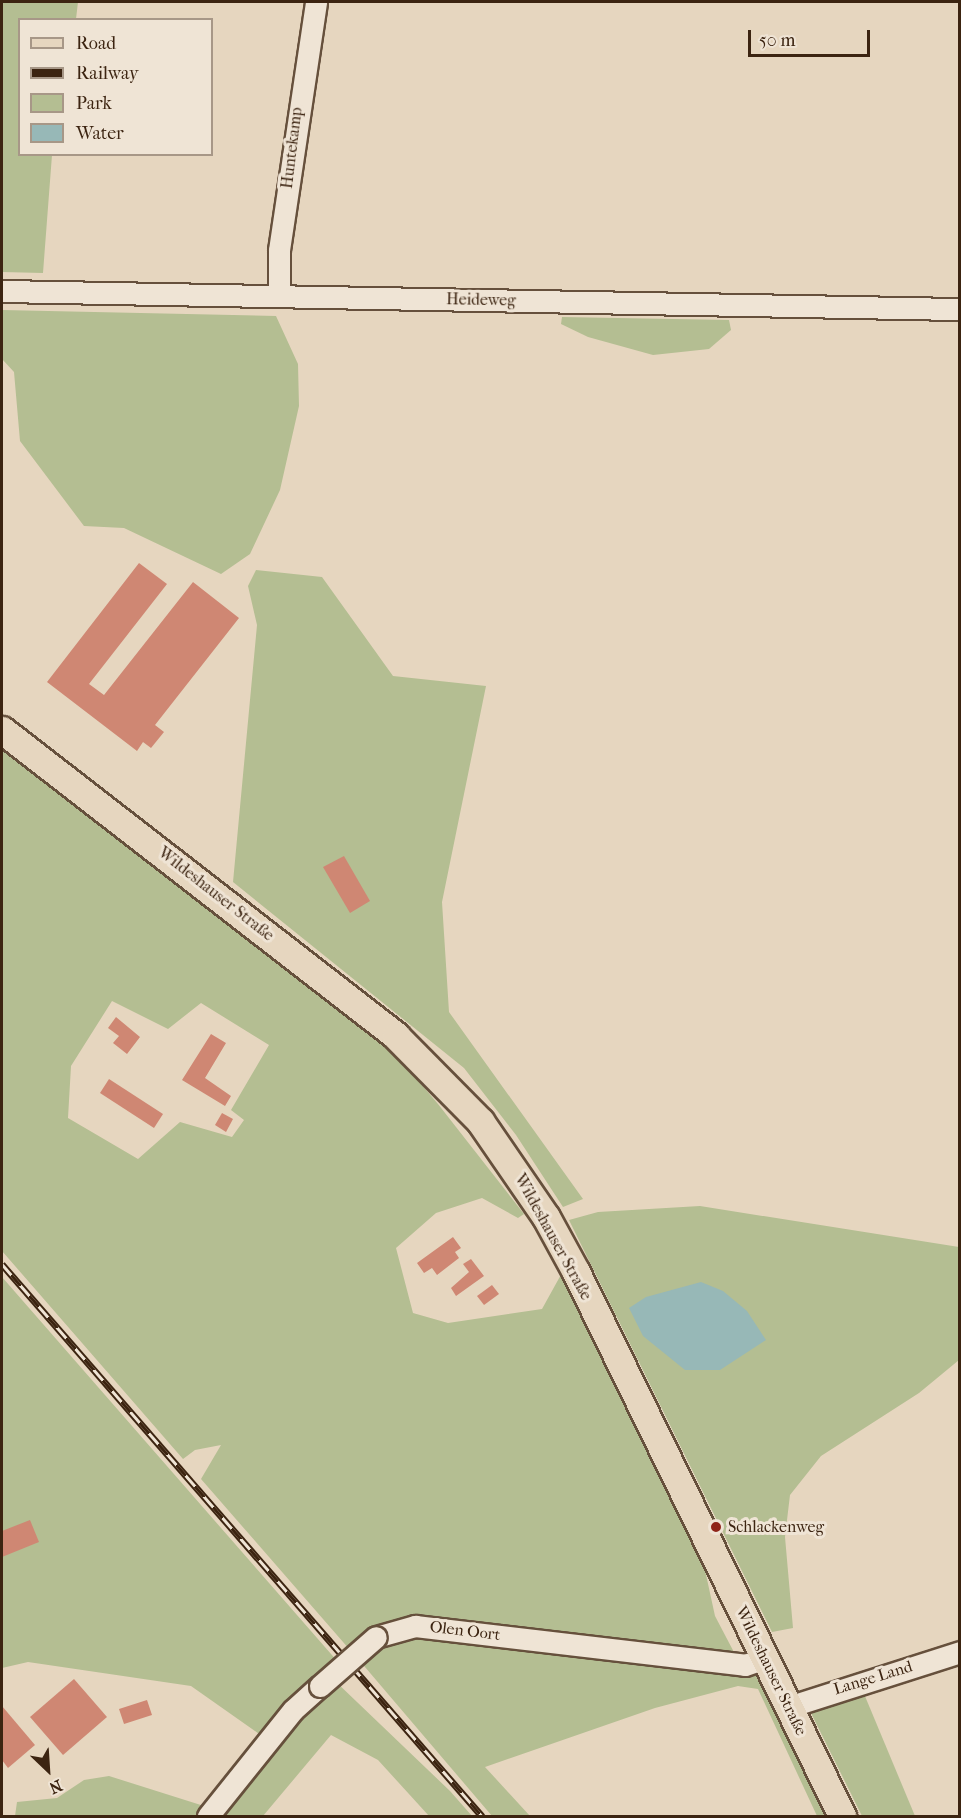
<!DOCTYPE html>
<html>
<head>
<meta charset="utf-8">
<style>
  body { margin:0 }
  #map { position:relative; width:961px; height:1818px; overflow:hidden; background:#e6d6bf; font-family:"IM FELL French Canon",serif }
  div>[style] { position:absolute }
  .green>* { inset:0; background:#b4be92 }
  .water>* { inset:0; background:#97b8b7 }
  .building>* { inset:0; background:#cf8773 }
  .roads { filter:drop-shadow(2px 0 #66503c) drop-shadow(-2px 0 #66503c) drop-shadow(0 2px #66503c) drop-shadow(0 -2px #66503c) }
  .minor>* { height:21px; margin:-10.5px; padding:0 10.5px; transform-origin:10.5px; border-radius:10.5px; background:#efe4d5 }
  .major>* { height:27px; margin:-13.5px; padding:0 13.5px; transform-origin:13.5px; border-radius:13.5px; background:#e6d6bf }
  .rail>* { height:7px; margin-top:-3.5px; transform-origin:0; background:repeating-linear-gradient(90deg,#efe4d5 0 14px,#3c2411 0 28px); box-sizing:border-box; border-block:2px solid #3c2411 }
  .bridges { filter:drop-shadow(2px 0 #66503c) drop-shadow(-2px 0 #66503c) drop-shadow(0 2px #66503c) drop-shadow(0 -2px #66503c) }
  .minor-bridge>* { height:21px; margin:-10.5px; padding:0 10.5px; transform-origin:10.5px; border-radius:10.5px; background:#efe4d5 }
  .dots>* { width:16px; height:16px; translate:-50% -50%; box-sizing:border-box; border:3px solid #efe4d5; border-radius:50% }
  span { translate:-50% -50%; white-space:nowrap; text-align:center; line-height:1.15; -webkit-text-stroke:6px #efe4d5; paint-order:stroke }
  .street-label { font-size:16px; color:#3c2411 }
  .poi-label { font-size:16px; color:#3c2411 }
  .left { translate:0 -50%; text-align:left }
  .frame { position:absolute; inset:0; border:3px solid #3c2411; pointer-events:none }
  .legend { position:absolute; left:18px; top:18px; width:195px; height:138px; box-sizing:border-box; background:#efe4d5; border:2px solid #a79787; margin:0; padding:8px 10px; list-style:none; font-size:18px; color:#3c2411 }
  .legend li { display:flex; align-items:center; gap:12px; height:30px }
  .legend b { width:30px; border:2px solid #a79787 }
  .north { position:absolute; left:18px; top:1740px; width:60px; height:60px; -webkit-text-stroke:4px #efe4d5; paint-order:stroke; rotate:155deg; font-size:16px; font-weight:700; line-height:24px; text-align:center; color:#3c2411 }
  .north::after { content:''; display:block; margin:auto; width:21px; height:27px; background:#3c2411; clip-path:polygon(50% 0,100% 100%,50% 72%,0 100%) }
  .scale { position:absolute; left:748px; top:30px; width:122px; height:27px; box-sizing:border-box; border:3px solid #3c2411; border-top:0; padding-left:8px; font-size:18px; line-height:21px; white-space:nowrap; color:#3c2411; -webkit-text-stroke:4px #efe4d5; paint-order:stroke }
</style>
</head>
<body>
<div id="map">
  <div class="green">
    <i style="clip-path:polygon(2px 2px,78px 2px,76px 19px,20px 20px,20px 154px,52px 155px,43px 273px,2px 272px)"></i>
    <i style="clip-path:polygon(2px 310px,276px 316px,298px 364px,299px 406px,280px 490px,250px 554px,221px 574px,124px 528px,84px 526px,20px 441px,14px 372px,2px 359px)"></i>
    <i style="clip-path:polygon(562px 317px,729px 320px,731px 330px,709px 349px,653px 355px,588px 337px,561px 324px)"></i>
    <i style="clip-path:polygon(256px 570px,322px 577px,393px 676px,486px 686px,442px 902px,449px 1012px,583px 1199px,563px 1207px,516px 1135px,464px 1068px,233px 882px,257px 625px,248px 586px)"></i>
    <i style="clip-path:polygon(evenodd,2px 747px,389px 1046px,438px 1104px,524px 1214px,518px 1218px,482px 1198px,436px 1213px,396px 1248px,413px 1313px,448px 1323px,542px 1309px,563px 1271px,700px 1547px,715px 1616px,737px 1658px,415px 1619px,350px 1650px,201px 1479px,221px 1445px,195px 1450px,183px 1459px,2px 1251px,2px 747px,112px 1001px,168px 1029px,201px 1003px,269px 1045px,231px 1110px,244px 1120px,232px 1137px,180px 1122px,138px 1159px,68px 1118px,71px 1066px,112px 1001px)"></i>
    <i style="clip-path:polygon(700px 1206px,959px 1247px,959px 1360px,919px 1393px,821px 1456px,790px 1495px,785px 1537px,793px 1628px,772px 1632px,569px 1220px,598px 1212px)"></i>
    <i style="clip-path:polygon(2px 1277px,338px 1662px,262px 1736px,191px 1686px,28px 1662px,2px 1668px)"></i>
    <i style="clip-path:polygon(416px 1632px,758px 1675px,832px 1816px,817px 1816px,758px 1689px,738px 1686px,655px 1708px,485px 1767px,530px 1816px,492px 1816px,359px 1660px,378px 1642px)"></i>
    <i style="clip-path:polygon(334px 1680px,450px 1791px,472px 1816px,429px 1816px,378px 1760px,331px 1735px,263px 1816px,216px 1816px,274px 1740px)"></i>
    <i style="clip-path:polygon(862px 1689px,915px 1816px,862px 1816px,812px 1715px,811px 1706px)"></i>
    <i style="clip-path:polygon(109px 1776px,204px 1806px,197px 1816px,15px 1816px,17px 1802px,57px 1798px,84px 1780px)"></i>
  </div>
  <div class="water">
    <i style="clip-path:polygon(701px 1282px,723px 1291px,747px 1311px,766px 1340px,720px 1370px,685px 1370px,643px 1336px,629px 1308px,646px 1297px)"></i>
  </div>
  <div class="building">
    <i style="clip-path:polygon(139px 563px,167px 584px,89px 684px,104px 695px,193px 582px,239px 618px,155px 725px,164px 732px,151px 748px,143px 742px,137px 751px,47px 682px)"></i>
    <i style="clip-path:polygon(344px 856px,370px 901px,350px 913px,323px 867px)"></i>
    <i style="clip-path:polygon(116px 1017px,140px 1037px,127px 1054px,113px 1043px,119px 1036px,108px 1028px)"></i>
    <i style="clip-path:polygon(211px 1034px,226px 1043px,205px 1078px,231px 1096px,225px 1106px,182px 1080px)"></i>
    <i style="clip-path:polygon(109px 1079px,163px 1114px,154px 1128px,100px 1093px)"></i>
    <i style="clip-path:polygon(222px 1113px,233px 1119px,226px 1132px,215px 1125px)"></i>
    <i style="clip-path:polygon(453px 1237px,461px 1248px,455px 1252px,459px 1258px,437px 1275px,432px 1268px,424px 1273px,417px 1263px)"></i>
    <i style="clip-path:polygon(471px 1259px,484px 1276px,456px 1296px,451px 1288px,469px 1272px,463px 1264px)"></i>
    <i style="clip-path:polygon(492px 1285px,499px 1294px,484px 1305px,477px 1296px)"></i>
    <i style="clip-path:polygon(30px 1520px,39px 1542px,2px 1557px,2px 1531px)"></i>
    <i style="clip-path:polygon(74px 1679px,107px 1717px,63px 1755px,30px 1717px)"></i>
    <i style="clip-path:polygon(147px 1700px,152px 1715px,124px 1724px,119px 1709px)"></i>
    <i style="clip-path:polygon(2px 1706px,35px 1745px,8px 1768px,2px 1760px)"></i>
  </div>
  <div class="roads">
    <div class="minor">
      <i style="left:2px;top:291px;width:958px;rotate:1.08deg"></i>
      <i style="left:279px;top:296px;width:46px;rotate:-90deg"></i>
      <i style="left:279px;top:250px;width:251px;rotate:-81.5deg"></i>
      <i style="left:376px;top:1637px;width:41px;rotate:-15.8deg"></i>
      <i style="left:415px;top:1626px;width:332px;rotate:6.7deg"></i>
      <i style="left:745px;top:1665px;width:21px;rotate:-19deg"></i>
      <i style="left:788px;top:1707px;width:181px;rotate:-17.7deg"></i>
      <i style="left:208px;top:1816px;width:136px;rotate:-51.3deg"></i>
      <i style="left:293px;top:1710px;width:36px;rotate:-42deg"></i>
    </div>
    <div class="major">
      <i style="left:2px;top:730px;width:499px;rotate:37.8deg"></i>
      <i style="left:396px;top:1036px;width:120px;rotate:45.3deg"></i>
      <i style="left:480px;top:1121px;width:116px;rotate:55.5deg"></i>
      <i style="left:546px;top:1217px;width:63px;rotate:61.4deg"></i>
      <i style="left:576px;top:1272px;width:606px;rotate:63.94deg"></i>
    </div>
  </div>
  <div class="rail">
    <i style="left:2px;top:1264px;width:732px;rotate:48.99deg"></i>
  </div>
  <div class="bridges">
    <div class="minor-bridge">
      <i style="left:320px;top:1686px;width:74px;rotate:-41.2deg"></i>
    </div>
  </div>
  <div class="dots">
    <i style="left:716px;top:1527px;background:#8f2418"></i>
  </div>
  <div class="street-label">
    <span style="left:292px;top:148px;rotate:-83deg">Huntekamp</span>
    <span style="left:481px;top:300px;rotate:1deg">Heideweg</span>
    <span style="left:216px;top:894px;rotate:38deg">Wildeshauser Straße</span>
    <span style="left:553px;top:1237px;rotate:61deg">Wildeshauser Straße</span>
    <span style="left:465px;top:1631px;rotate:7deg">Olen Oort</span>
    <span style="left:771px;top:1671px;rotate:64deg">Wildeshauser Straße</span>
    <span style="left:873px;top:1678px;rotate:-17deg">Lange Land</span>
  </div>
  <div class="poi-label">
    <span class="left" style="left:728px;top:1527px">Schlackenweg</span>
  </div>
  <div class="frame"></div>
  <ul class="legend">
  <li><b style="height:8px;background:#e6d6bf"></b>Road</li>
  <li><b style="height:8px;background:#3c2411"></b>Railway</li>
  <li><b style="height:16px;background:#b4be92"></b>Park</li>
  <li><b style="height:16px;background:#97b8b7"></b>Water</li>
  </ul>
  <div class="north">N</div>
  <div class="scale">50 m</div>
</div>
</body>
</html>
